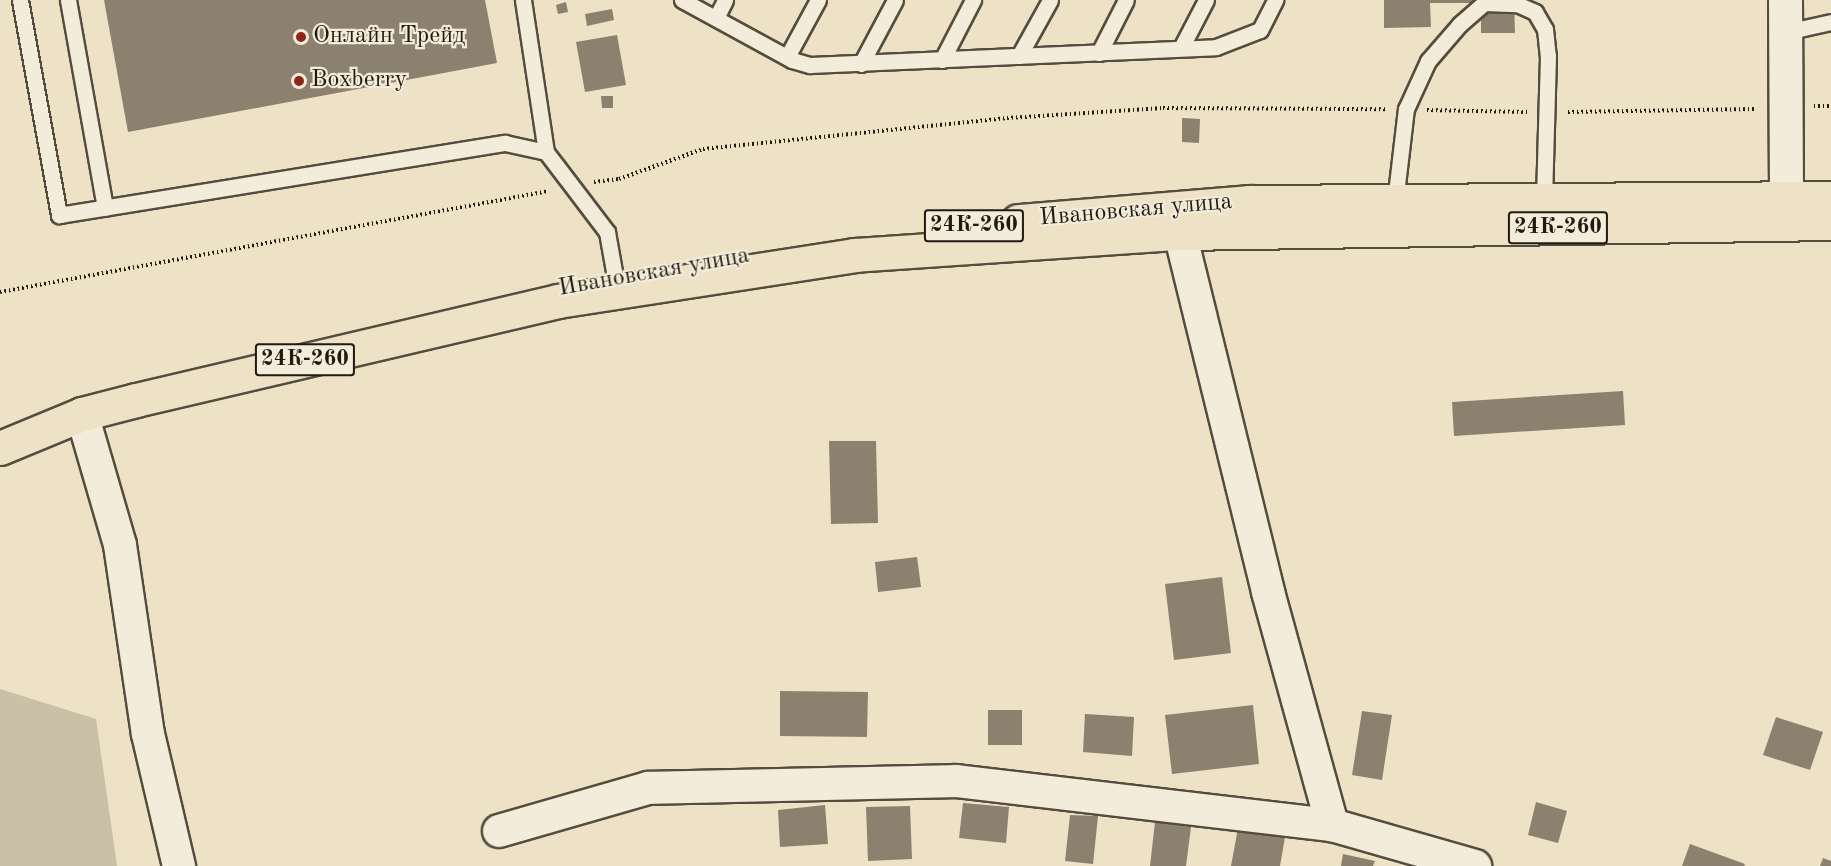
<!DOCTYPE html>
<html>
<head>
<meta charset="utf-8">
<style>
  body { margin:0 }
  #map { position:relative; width:1831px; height:866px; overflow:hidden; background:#ede1c6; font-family:"Old Standard TT",serif }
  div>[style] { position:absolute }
  .green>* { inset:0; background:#cabfa7 }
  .building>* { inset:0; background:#8c816f }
  .path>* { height:4px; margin-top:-2px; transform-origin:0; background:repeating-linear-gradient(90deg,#221a10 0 1.5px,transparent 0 4.5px) }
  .roads { filter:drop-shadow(2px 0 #554c3e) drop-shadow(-2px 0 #554c3e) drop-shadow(0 2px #554c3e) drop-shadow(0 -2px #554c3e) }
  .lane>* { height:15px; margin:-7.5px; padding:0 7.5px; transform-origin:7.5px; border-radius:7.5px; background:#f3ecda }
  .street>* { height:32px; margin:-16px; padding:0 16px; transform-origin:16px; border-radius:16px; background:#f3ecda }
  .secondary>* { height:33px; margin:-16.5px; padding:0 16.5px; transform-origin:16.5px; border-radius:16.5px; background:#f3ecda }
  .primary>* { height:33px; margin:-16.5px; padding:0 16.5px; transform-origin:16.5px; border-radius:16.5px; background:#ede1c6 }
  .dots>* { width:16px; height:16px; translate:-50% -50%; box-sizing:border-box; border:3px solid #f3ecda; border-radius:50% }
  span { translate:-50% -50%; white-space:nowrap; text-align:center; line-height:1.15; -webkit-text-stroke:4.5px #f3ecda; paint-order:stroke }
  .shield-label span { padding:2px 4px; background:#f3ecda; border:2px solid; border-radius:4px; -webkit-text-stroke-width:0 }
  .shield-label { font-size:22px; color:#221a10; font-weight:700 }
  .poi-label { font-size:24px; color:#221a10 }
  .left { translate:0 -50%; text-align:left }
  .street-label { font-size:24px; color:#221a10 }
</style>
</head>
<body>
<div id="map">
  <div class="green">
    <i style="clip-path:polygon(0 689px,96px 719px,117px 866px,0 866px)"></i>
  </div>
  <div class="building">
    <i style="clip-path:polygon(104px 0,485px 0,497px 63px,128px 132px)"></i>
    <i style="clip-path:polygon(1384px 0,1514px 0,1515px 33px,1481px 33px,1481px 3px,1430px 3px,1431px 27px,1384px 28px)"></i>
    <i style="clip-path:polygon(566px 2px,568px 12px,558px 14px,556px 5px)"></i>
    <i style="clip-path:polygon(612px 9px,614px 20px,587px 26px,585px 14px)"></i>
    <i style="clip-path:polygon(617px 35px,626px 85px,585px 92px,576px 42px)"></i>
    <i style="clip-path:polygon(601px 96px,613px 96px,613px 108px,602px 108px)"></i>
    <i style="clip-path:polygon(1182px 118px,1200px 119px,1199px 143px,1182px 142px)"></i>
    <i style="clip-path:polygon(1623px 391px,1625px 425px,1454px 436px,1452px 402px)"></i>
    <i style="clip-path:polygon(829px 441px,876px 441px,878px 523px,831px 524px)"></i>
    <i style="clip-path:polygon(917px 557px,921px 587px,878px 592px,875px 562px)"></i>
    <i style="clip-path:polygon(1222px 577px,1231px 653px,1174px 660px,1165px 584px)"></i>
    <i style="clip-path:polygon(780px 691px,868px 692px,867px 737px,780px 736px)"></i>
    <i style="clip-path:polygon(1253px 705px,1259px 764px,1172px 774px,1165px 715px)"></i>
    <i style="clip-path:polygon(988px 710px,1022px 710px,1022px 745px,988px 745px)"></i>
    <i style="clip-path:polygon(1362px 711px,1392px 715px,1382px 780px,1352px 775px)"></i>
    <i style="clip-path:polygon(1085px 714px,1134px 717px,1132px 756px,1083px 752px)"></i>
    <i style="clip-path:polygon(1776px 717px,1823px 732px,1810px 770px,1763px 755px)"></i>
    <i style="clip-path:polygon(1536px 802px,1567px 811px,1558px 843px,1528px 835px)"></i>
    <i style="clip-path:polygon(963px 803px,1009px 807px,1006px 843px,959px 838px)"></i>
    <i style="clip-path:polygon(825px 805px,828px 844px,780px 847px,778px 810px)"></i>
    <i style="clip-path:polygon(910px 806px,912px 859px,868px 861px,866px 807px)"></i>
    <i style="clip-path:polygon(1070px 815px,1098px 816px,1093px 864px,1065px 861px)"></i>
    <i style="clip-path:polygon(1155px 822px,1191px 827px,1186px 866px,1150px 866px)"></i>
    <i style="clip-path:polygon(1238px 828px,1285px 837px,1280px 866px,1231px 866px)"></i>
    <i style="clip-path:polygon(1690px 844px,1745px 864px,1744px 866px,1682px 866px)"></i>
    <i style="clip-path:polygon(1343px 854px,1375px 861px,1373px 866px,1341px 866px)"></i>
    <i style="clip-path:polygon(1823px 858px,1831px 861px,1831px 866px,1820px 866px)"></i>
  </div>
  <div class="path">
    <i style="left:1814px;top:106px;width:17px"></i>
    <i style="left:1427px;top:110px;width:100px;rotate:1.1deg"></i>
    <i style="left:1568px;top:112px;width:187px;rotate:-0.9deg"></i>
    <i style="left:594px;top:182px;width:25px;rotate:-7deg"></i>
    <i style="left:619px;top:179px;width:89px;rotate:-19.7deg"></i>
    <i style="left:703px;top:149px;width:306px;rotate:-5.8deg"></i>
    <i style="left:1007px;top:118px;width:156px;rotate:-3.7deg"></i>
    <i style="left:1163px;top:108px;width:223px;rotate:0.3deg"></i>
    <i style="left:0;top:292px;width:558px;rotate:-10.42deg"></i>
  </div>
  <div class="roads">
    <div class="lane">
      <i style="left:20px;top:0;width:219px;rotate:79.7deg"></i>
      <i style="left:59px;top:215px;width:452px;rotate:-9.2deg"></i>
      <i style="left:505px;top:143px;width:42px;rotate:12.4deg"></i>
      <i style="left:546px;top:152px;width:101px;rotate:52.7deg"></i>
      <i style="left:607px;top:232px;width:46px;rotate:79.9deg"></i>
      <i style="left:68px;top:0;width:211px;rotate:79.9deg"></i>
      <i style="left:523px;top:0;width:154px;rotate:81.4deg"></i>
      <i style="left:682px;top:0;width:125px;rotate:28.6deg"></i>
      <i style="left:792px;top:60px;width:19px;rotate:16deg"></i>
      <i style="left:810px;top:65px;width:406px;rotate:-2.5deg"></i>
      <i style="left:1216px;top:47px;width:47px;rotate:-21.1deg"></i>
      <i style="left:1260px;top:30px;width:34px;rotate:-63deg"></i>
      <i style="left:716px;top:18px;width:20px;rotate:-63deg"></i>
      <i style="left:1786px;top:32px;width:46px;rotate:-12.5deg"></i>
      <i style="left:1181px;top:48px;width:54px;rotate:-62.5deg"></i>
      <i style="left:1099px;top:53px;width:59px;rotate:-63deg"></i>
      <i style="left:1019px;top:56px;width:64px;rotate:-61deg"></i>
      <i style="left:787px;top:57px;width:65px;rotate:-61.5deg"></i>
      <i style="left:942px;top:60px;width:68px;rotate:-62.7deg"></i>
      <i style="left:861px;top:64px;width:72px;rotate:-62deg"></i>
      <i style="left:1395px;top:202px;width:94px;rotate:-83.3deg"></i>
      <i style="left:1406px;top:109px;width:53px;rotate:-65.4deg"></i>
      <i style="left:1428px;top:61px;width:49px;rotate:-49.1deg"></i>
      <i style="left:1460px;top:24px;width:32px;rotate:-41deg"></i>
      <i style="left:1484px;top:3px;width:33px;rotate:2deg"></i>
      <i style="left:1517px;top:4px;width:20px;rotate:24deg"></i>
      <i style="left:1535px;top:12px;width:20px;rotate:60deg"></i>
      <i style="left:1545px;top:29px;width:27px;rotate:84deg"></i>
      <i style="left:1548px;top:56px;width:144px;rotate:91.6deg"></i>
    </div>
    <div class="street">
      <i style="left:1180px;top:233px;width:370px;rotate:76.2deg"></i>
      <i style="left:1268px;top:592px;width:242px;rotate:74.6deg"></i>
      <i style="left:82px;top:414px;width:136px;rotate:73.8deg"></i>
      <i style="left:120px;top:545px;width:191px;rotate:81.6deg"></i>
      <i style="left:148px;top:734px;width:136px;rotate:76.8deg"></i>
      <i style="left:499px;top:831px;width:155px;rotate:-16.1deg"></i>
      <i style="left:648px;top:788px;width:308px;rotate:-1.3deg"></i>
      <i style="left:956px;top:781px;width:379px;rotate:6.7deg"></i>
      <i style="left:1332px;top:825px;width:149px;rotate:16deg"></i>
    </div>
    <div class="secondary">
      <i style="left:1785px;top:0;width:223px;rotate:89.7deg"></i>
    </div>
    <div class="primary">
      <i style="left:1018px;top:221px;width:232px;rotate:-4.7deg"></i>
      <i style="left:1249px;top:202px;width:582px;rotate:-0.39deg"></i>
      <i style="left:0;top:448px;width:89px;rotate:-22.5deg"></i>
      <i style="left:82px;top:414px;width:56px;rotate:-14.5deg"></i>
      <i style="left:136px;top:400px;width:433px;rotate:-13.2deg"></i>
      <i style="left:558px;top:301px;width:300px;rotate:-8.8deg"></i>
      <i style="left:854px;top:255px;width:327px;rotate:-3.9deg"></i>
      <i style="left:1180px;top:233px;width:651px;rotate:-0.88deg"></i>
    </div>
  </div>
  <div class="dots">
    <i style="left:301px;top:37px;background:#8f2418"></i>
    <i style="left:299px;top:81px;background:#8f2418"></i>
  </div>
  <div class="shield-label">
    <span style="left:974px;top:226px">24К-260</span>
    <span style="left:1558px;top:228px">24К-260</span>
    <span style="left:305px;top:360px">24К-260</span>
  </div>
  <div class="poi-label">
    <span class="left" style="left:313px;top:37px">Онлайн Трейд</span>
    <span class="left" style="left:311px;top:81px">Boxberry</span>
  </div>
  <div class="street-label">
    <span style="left:1136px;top:211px;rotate:-5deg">Ивановская улица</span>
    <span style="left:654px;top:273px;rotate:-10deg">Ивановская улица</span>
  </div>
</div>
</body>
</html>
